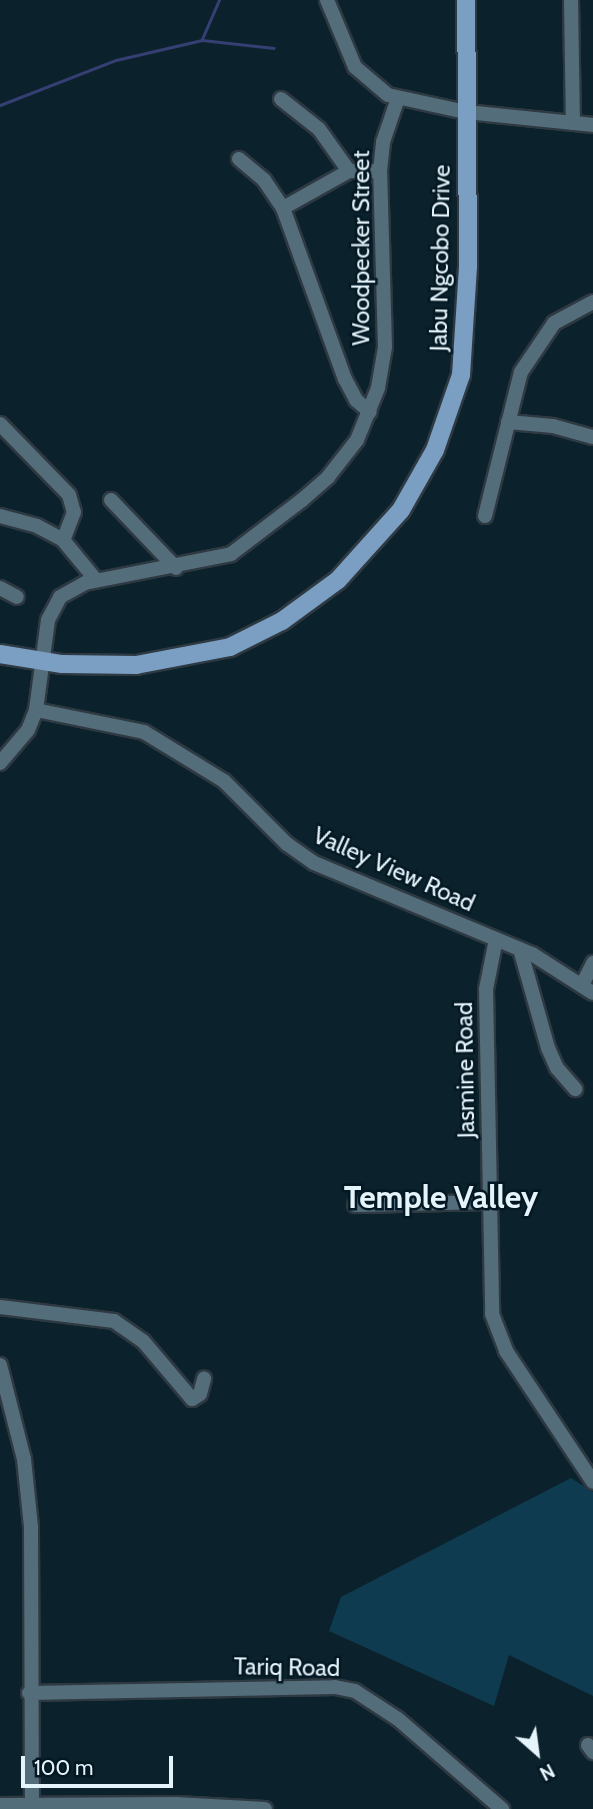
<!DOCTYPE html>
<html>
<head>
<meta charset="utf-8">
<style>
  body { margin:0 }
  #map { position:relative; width:593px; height:1809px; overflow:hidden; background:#0b222c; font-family:Cabin,sans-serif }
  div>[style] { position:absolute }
  .green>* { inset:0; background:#0e3b4f }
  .stream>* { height:2.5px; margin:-1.25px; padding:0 1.25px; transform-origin:1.25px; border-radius:1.25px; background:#363f73 }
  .roads { filter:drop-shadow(2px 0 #2e3942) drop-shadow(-2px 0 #2e3942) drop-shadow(0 2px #2e3942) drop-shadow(0 -2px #2e3942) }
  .minor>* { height:14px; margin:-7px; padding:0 7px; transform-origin:7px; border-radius:7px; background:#546d7a }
  .major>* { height:18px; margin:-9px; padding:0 9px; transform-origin:9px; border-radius:9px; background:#7a9fc3 }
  span { translate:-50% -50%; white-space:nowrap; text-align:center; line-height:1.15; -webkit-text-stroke:5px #031823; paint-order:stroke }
  .street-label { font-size:24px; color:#e5f3fa }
  .district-label { font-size:32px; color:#e5f3fa; font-weight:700 }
  .north { position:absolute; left:502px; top:1718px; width:70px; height:70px; -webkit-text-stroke:5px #031823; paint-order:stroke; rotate:152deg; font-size:19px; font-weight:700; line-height:28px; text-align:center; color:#e5f3fa }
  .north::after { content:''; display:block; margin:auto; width:24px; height:32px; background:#e5f3fa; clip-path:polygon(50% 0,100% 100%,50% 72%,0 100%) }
  .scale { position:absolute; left:21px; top:1756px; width:152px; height:32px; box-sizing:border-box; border:4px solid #e5f3fa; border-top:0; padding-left:9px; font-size:21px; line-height:24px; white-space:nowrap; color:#e5f3fa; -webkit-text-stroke:5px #031823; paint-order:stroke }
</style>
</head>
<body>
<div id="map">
  <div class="green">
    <i style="clip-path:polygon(571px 1478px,593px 1492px,593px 1696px,509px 1655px,494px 1706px,329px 1631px,341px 1597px)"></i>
  </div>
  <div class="stream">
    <i style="left:202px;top:39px;width:43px;rotate:-66.4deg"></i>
    <i style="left:0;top:105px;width:124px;rotate:-21.2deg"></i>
    <i style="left:116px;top:60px;width:88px;rotate:-13.1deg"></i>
    <i style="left:202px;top:40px;width:72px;rotate:6.3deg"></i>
  </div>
  <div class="roads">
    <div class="minor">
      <i style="left:327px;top:0;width:73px;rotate:67.3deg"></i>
      <i style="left:355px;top:67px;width:43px;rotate:40.3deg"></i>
      <i style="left:388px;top:95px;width:80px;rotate:12.3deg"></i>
      <i style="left:466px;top:112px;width:128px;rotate:5.8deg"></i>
      <i style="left:571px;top:0;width:123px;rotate:89.1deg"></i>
      <i style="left:281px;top:99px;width:48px;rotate:38.3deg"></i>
      <i style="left:319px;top:129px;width:52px;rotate:54.5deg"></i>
      <i style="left:239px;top:159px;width:33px;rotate:40deg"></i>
      <i style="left:264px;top:180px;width:34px;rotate:56deg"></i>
      <i style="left:283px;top:208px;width:182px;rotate:70.1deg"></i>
      <i style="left:345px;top:379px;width:24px;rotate:62deg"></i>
      <i style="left:356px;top:400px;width:18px;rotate:41deg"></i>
      <i style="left:283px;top:208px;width:76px;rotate:-29.3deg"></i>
      <i style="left:349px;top:171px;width:31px"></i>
      <i style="left:508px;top:422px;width:45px;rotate:5.1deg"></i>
      <i style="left:553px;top:426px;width:41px;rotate:15.4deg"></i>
      <i style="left:0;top:424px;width:99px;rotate:45.8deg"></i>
      <i style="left:69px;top:495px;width:18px;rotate:74deg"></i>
      <i style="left:74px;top:512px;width:30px;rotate:111deg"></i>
      <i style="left:111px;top:500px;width:94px;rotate:46.3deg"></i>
      <i style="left:0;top:516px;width:38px;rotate:15deg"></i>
      <i style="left:37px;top:526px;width:30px;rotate:28deg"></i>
      <i style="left:63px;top:540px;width:52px;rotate:50.5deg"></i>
      <i style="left:485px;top:516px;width:148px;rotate:-76deg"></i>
      <i style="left:521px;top:372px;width:59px;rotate:-56deg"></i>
      <i style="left:554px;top:323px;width:44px;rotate:-28.3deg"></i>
      <i style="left:0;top:588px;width:19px;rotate:28deg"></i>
      <i style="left:36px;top:710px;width:110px;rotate:11.5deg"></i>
      <i style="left:144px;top:732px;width:94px;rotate:31.5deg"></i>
      <i style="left:224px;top:781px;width:89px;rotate:45deg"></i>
      <i style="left:287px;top:844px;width:33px;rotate:35deg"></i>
      <i style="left:314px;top:863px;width:236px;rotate:22.7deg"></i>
      <i style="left:532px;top:954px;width:72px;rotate:32.6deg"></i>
      <i style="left:0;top:763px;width:43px;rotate:-49.7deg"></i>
      <i style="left:28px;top:730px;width:22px;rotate:-68deg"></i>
      <i style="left:36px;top:710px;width:91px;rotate:-82.4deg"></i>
      <i style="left:48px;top:620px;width:26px;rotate:-62deg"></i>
      <i style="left:60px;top:597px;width:29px;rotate:-29deg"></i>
      <i style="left:85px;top:583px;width:149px;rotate:-11.2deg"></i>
      <i style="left:231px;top:554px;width:89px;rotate:-37.3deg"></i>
      <i style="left:302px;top:500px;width:35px;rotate:-41deg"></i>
      <i style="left:328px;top:477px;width:47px;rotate:-51.9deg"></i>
      <i style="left:357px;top:440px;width:56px;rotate:-68deg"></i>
      <i style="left:378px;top:388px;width:42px;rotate:-80.3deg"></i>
      <i style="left:385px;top:347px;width:176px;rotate:-91.6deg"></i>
      <i style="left:380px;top:171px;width:29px;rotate:-84deg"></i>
      <i style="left:383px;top:142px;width:46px;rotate:-71.2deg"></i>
      <i style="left:496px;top:939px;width:51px;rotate:101.3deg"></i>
      <i style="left:486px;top:989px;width:325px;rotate:88.9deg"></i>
      <i style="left:492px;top:1314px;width:40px;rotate:69deg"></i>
      <i style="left:506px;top:1351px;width:157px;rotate:56.4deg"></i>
      <i style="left:520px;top:949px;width:103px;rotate:74.2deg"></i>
      <i style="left:548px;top:1048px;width:22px;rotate:66deg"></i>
      <i style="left:557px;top:1068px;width:28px;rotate:49deg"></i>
      <i style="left:582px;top:985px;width:25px;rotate:-63deg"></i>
      <i style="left:355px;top:1205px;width:137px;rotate:-1.3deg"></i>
      <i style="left:0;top:1307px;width:115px;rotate:7deg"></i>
      <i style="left:114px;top:1321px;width:35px;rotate:35deg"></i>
      <i style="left:143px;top:1341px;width:76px;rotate:49.8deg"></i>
      <i style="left:192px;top:1399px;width:9px;rotate:-32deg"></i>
      <i style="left:200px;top:1394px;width:16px;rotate:-75deg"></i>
      <i style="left:0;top:1365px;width:97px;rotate:75.7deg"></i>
      <i style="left:24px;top:1459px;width:68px;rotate:84.1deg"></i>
      <i style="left:31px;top:1527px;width:278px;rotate:89.8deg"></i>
      <i style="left:29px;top:1693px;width:306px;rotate:-1.1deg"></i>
      <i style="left:335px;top:1687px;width:20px;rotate:11deg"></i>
      <i style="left:355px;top:1691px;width:51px;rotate:33.1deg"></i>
      <i style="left:398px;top:1719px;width:138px;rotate:40.9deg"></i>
      <i style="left:588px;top:1745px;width:9px;rotate:54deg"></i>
      <i style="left:0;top:1805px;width:176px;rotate:-0.3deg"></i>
      <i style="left:176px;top:1804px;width:89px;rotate:3.2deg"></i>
    </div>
    <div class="major">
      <i style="left:0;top:654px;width:63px;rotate:9.2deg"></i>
      <i style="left:62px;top:664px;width:74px;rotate:0.8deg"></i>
      <i style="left:136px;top:665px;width:96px;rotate:-10.8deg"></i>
      <i style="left:230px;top:647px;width:58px;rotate:-26.6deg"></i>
      <i style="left:282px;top:621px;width:69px;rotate:-36.2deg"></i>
      <i style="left:338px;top:580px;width:94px;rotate:-48deg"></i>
      <i style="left:401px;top:510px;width:69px;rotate:-60.5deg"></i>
      <i style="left:435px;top:450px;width:79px;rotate:-70.9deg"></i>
      <i style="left:461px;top:375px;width:109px;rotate:-86.3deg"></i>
      <i style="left:468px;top:266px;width:266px;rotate:-90.4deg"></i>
    </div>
  </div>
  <div class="street-label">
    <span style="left:361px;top:248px;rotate:-90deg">Woodpecker Street</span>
    <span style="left:440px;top:258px;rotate:-89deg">Jabu Ngcobo Drive</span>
    <span style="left:394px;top:869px;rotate:24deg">Valley View Road</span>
    <span style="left:465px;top:1070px;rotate:-91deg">Jasmine Road</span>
    <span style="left:287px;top:1667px;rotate:1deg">Tariq Road</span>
  </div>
  <div class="district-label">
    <span style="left:441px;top:1197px">Temple Valley</span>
  </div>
  <div class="north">N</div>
  <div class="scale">100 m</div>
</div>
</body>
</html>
